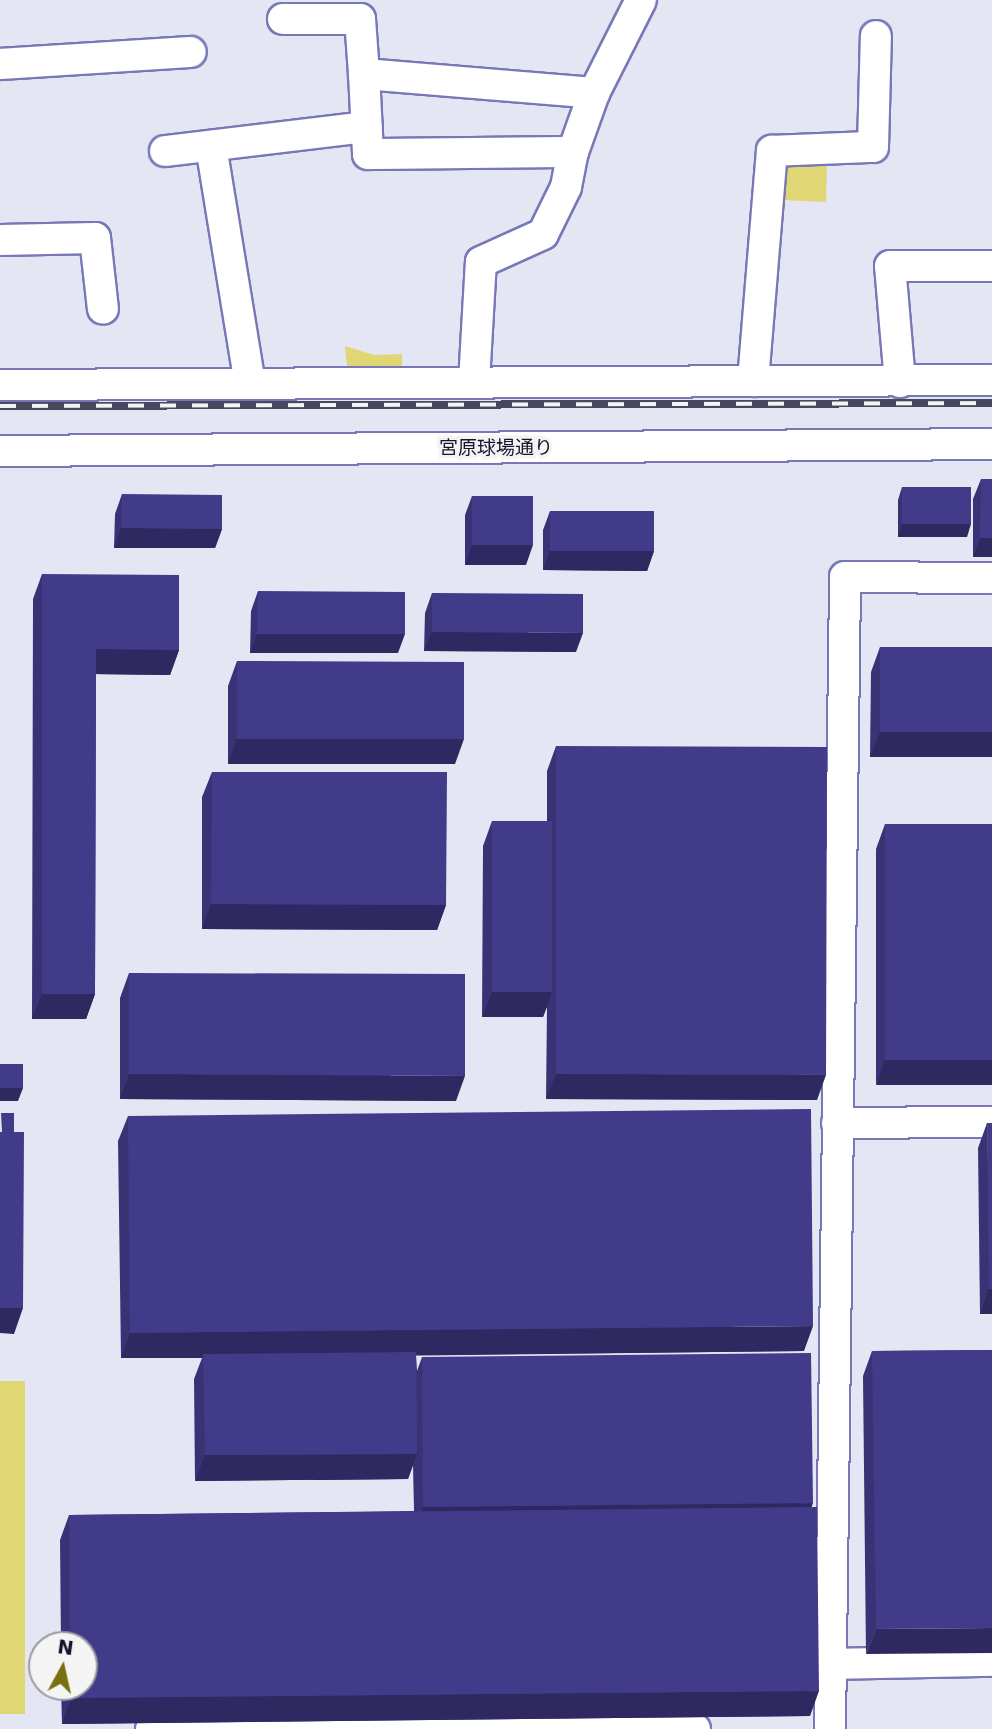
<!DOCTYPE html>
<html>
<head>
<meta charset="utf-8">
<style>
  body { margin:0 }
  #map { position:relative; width:992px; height:1729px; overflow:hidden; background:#e5e6f4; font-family:"DejaVu Sans","Noto Sans JP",sans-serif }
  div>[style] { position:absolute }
  .green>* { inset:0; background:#e0d674 }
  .roads { filter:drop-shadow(2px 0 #7878b8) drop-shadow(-2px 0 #7878b8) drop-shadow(0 2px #7878b8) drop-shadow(0 -2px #7878b8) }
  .minor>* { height:30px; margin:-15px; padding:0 15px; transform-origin:15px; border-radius:15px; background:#fff }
  .rail>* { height:8px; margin-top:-4px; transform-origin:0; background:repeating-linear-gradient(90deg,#f4f4f4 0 16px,#48475d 0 32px); box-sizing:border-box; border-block:2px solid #48475d }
  .wall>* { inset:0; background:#393376 }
  .shaded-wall>* { inset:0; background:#2e2960 }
  .building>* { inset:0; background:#423b89 }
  span { translate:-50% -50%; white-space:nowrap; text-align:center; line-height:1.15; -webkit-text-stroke:7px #f4f4f4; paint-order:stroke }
  .street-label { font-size:19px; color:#15142d }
  .north { position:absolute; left:28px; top:1631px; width:70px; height:70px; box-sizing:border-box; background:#f4f4f4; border:2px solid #9b9aa4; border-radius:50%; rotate:8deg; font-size:19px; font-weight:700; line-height:28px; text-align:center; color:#15142d }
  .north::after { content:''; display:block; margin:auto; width:24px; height:32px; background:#797010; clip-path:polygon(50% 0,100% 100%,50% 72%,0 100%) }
</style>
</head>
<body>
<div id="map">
  <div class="green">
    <i style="clip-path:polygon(827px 162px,826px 202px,782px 200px,783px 163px)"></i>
    <i style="clip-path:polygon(345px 346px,374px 355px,402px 354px,402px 379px,348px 378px)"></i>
    <i style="clip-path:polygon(0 1381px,25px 1381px,25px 1714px,0 1714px)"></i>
  </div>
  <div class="roads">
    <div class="minor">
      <i style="left:283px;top:19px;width:77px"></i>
      <i style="left:360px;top:19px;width:55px;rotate:85.8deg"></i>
      <i style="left:364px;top:74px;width:231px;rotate:4.7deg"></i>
      <i style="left:0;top:64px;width:191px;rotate:-3.6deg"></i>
      <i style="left:364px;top:74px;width:80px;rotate:87.1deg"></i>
      <i style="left:368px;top:154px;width:205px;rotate:-0.6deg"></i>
      <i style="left:211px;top:146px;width:240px;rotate:80.7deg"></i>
      <i style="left:165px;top:151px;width:203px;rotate:-6.8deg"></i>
      <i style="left:0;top:240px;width:95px;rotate:-1.2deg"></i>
      <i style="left:95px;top:238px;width:71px;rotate:83.6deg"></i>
      <i style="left:753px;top:381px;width:231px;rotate:-85.3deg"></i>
      <i style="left:772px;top:151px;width:101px;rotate:-2.3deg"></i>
      <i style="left:873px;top:147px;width:111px;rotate:-88.5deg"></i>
      <i style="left:474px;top:382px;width:120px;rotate:-86.7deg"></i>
      <i style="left:481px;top:262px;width:68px;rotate:-24.3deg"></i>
      <i style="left:543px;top:234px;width:52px;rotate:-63.9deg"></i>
      <i style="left:566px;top:187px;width:36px;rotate:-79deg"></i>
      <i style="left:573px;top:152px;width:63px;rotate:-70.4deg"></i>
      <i style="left:594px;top:93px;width:104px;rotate:-63.2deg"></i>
      <i style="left:900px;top:382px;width:116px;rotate:-94.9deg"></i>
      <i style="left:890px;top:266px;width:102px"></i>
      <i style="left:0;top:385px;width:992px;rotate:-0.29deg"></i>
      <i style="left:0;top:451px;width:992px;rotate:-0.4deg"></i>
      <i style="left:837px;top:1123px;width:155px;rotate:-0.4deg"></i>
      <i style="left:830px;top:1664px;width:162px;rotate:-1.1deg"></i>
      <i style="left:151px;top:1729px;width:304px;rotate:-0.6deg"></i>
      <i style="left:455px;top:1726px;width:240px;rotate:0.7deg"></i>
      <i style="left:830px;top:1729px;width:1152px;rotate:-89.25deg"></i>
      <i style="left:845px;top:577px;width:147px;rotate:0.4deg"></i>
    </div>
  </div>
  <div class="rail">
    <i style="left:0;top:406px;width:992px;rotate:-0.17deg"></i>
  </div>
  <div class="wall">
    <i style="clip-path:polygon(981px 479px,992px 557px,973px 557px,973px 499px)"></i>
    <i style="clip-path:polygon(902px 487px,967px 537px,898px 537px,898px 500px)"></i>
    <i style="clip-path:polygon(122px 494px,222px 529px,215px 548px,114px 548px,115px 514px)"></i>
    <i style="clip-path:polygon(472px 496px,526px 565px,465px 565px,465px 515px)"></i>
    <i style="clip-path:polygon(550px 511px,654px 551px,647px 571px,543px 570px,543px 530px)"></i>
    <i style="clip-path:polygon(42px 574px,179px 650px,170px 675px,96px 674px,95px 994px,86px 1019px,32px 1019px,33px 599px)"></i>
    <i style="clip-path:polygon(258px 591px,398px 653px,250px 653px,251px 611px)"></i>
    <i style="clip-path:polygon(432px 593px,576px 652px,424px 651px,425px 613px)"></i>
    <i style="clip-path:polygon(880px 647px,992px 647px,992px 757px,870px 757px,871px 672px)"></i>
    <i style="clip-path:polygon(237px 661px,455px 764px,228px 764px,228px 686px)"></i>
    <i style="clip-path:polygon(556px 746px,817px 1100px,546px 1099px,547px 1007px,543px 1017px,482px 1017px,483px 846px,492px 821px,547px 821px,547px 771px)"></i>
    <i style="clip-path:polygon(212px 772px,446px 905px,437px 930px,202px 929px,202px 797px)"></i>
    <i style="clip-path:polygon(885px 824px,992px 824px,876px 1085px,876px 849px)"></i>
    <i style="clip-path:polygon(129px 973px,456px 1101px,120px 1099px,120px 998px)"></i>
    <i style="clip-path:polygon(128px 1116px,804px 1351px,416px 1355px,417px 1371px,422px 1357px,811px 1507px,810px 1716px,62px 1724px,61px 1687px,84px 1687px,84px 1645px,61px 1645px,60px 1540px,69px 1515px,414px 1511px,413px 1465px,408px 1479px,195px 1481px,194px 1379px,202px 1358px,121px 1358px,118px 1141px)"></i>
    <i style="clip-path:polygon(987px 1123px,992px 1314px,980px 1314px,978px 1148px)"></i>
    <i style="clip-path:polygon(992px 1350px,866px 1654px,863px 1376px,872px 1351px)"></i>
  </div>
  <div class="shaded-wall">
    <i style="clip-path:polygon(902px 524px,971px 524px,967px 537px,898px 537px)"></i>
    <i style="clip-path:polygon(121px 528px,222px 529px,215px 548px,114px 548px)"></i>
    <i style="clip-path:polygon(980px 538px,992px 538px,992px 557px,973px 557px)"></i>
    <i style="clip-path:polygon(472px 545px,533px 545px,526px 565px,465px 565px)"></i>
    <i style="clip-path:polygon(550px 551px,654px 551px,647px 571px,543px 570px)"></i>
    <i style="clip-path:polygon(432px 632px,583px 633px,576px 652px,424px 651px)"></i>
    <i style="clip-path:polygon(257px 634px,405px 634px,398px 653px,250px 653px)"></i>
    <i style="clip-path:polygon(96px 649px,179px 650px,170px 675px,87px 674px)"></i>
    <i style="clip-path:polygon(880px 732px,992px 732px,992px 757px,870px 757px)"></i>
    <i style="clip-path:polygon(237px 739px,464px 739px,455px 764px,228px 764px)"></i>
    <i style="clip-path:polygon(211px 904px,446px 905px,437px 930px,202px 929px)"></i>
    <i style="clip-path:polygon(492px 992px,552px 992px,543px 1017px,482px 1017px)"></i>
    <i style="clip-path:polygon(42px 994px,95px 994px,86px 1019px,32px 1019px)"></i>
    <i style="clip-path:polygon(885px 1060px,992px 1060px,992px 1085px,876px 1085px)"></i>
    <i style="clip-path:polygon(129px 1074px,465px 1076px,456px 1101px,120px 1099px)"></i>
    <i style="clip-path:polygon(556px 1074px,826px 1075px,817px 1100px,546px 1099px)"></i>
    <i style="clip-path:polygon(0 1088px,23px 1088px,18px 1101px,0 1101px)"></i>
    <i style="clip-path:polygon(989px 1289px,992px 1289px,992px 1314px,980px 1314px)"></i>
    <i style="clip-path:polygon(0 1308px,23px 1308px,14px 1334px,0 1333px)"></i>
    <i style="clip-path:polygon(813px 1326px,804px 1351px,203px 1358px,203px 1354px,202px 1358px,121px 1358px,130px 1333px)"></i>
    <i style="clip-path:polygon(417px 1454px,408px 1479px,195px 1481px,205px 1455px)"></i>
    <i style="clip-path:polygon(813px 1503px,804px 1528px,414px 1532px,423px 1507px)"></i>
    <i style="clip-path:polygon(992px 1628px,992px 1653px,866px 1654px,876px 1629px)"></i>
    <i style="clip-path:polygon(819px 1691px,810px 1716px,62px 1724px,71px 1698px)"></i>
  </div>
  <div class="building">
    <i style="clip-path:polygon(981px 479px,992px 479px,992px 538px,980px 538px)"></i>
    <i style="clip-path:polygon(902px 487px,971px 487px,971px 524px,902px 524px)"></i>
    <i style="clip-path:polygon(122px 494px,222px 495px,222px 529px,121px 528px)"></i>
    <i style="clip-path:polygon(472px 496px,533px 496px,533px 545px,472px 545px)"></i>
    <i style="clip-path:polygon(550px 511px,654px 511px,654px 551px,550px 551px)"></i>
    <i style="clip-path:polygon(42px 574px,179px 575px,179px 650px,96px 649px,95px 994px,42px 994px)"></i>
    <i style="clip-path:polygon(258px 591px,405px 592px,405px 634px,257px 634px)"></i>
    <i style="clip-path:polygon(432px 593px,583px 594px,583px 633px,432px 632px)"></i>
    <i style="clip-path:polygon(880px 647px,992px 647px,992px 732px,880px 732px)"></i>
    <i style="clip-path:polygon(237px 661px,464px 662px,464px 739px,237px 739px)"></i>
    <i style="clip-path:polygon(556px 746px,827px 747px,826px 1075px,556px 1074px)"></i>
    <i style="clip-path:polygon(212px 772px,447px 772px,446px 905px,211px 904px)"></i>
    <i style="clip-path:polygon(492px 821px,552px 821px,552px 992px,492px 992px)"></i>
    <i style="clip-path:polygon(885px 824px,992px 824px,992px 1060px,885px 1060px)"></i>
    <i style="clip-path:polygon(129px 973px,465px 974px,465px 1076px,129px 1074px)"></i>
    <i style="clip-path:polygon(0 1064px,23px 1064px,23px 1088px,0 1088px)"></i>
    <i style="clip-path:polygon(811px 1109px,813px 1326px,130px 1333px,128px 1116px)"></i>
    <i style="clip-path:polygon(1px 1113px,14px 1113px,14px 1132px,2px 1132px)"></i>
    <i style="clip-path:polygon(987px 1123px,992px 1123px,992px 1289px,989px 1289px)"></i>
    <i style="clip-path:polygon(0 1132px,24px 1132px,23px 1308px,0 1308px)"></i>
    <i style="clip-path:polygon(992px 1350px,992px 1628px,876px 1629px,872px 1351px)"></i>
    <i style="clip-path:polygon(416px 1352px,417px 1454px,205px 1455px,203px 1354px)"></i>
    <i style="clip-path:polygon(811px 1353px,813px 1503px,423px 1507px,422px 1357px)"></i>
    <i style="clip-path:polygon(817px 1507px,819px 1691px,71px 1698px,71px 1687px,84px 1687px,84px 1645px,70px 1645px,69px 1515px)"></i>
  </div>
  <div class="street-label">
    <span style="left:496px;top:448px">宮原球場通り</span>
  </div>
  <div class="north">N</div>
</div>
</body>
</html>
